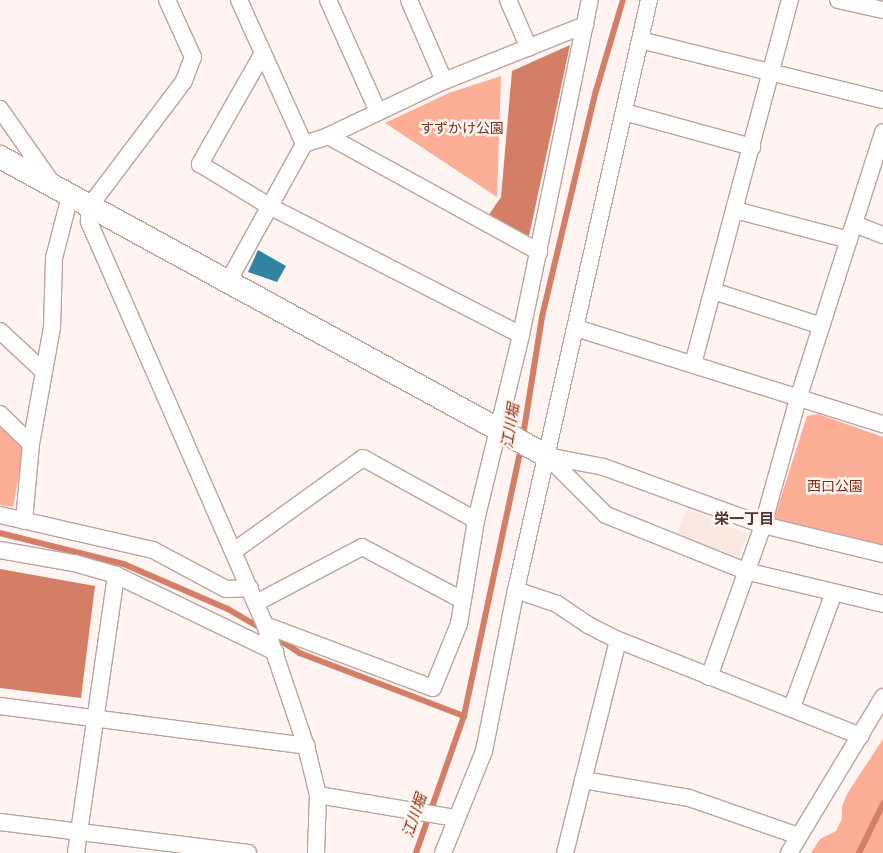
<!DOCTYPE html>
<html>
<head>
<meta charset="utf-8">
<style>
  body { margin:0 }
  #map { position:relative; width:883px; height:853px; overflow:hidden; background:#fff4f1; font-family:"DejaVu Sans","Noto Sans JP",sans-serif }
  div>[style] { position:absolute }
  .built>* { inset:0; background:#fbe7e1 }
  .green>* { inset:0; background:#fbad95 }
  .water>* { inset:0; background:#d47f65 }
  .stream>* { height:5.5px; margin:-2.75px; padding:0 2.75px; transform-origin:2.75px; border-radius:2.75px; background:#d47f65 }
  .building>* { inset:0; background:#3083a1 }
  .roads { filter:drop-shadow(1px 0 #bca49d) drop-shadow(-1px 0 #bca49d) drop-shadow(0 1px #bca49d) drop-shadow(0 -1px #bca49d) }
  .street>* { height:16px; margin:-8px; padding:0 8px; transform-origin:8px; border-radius:8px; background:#fff }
  .secondary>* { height:22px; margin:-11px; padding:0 11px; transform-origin:11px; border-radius:11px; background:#fff }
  span { translate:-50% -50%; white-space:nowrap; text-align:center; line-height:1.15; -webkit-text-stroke:5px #fff4f1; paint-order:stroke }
  .park-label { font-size:14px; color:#7d3016 }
  .water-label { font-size:15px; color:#8d2800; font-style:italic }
  .neighbourhood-label { font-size:15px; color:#4d3933; font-weight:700 }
</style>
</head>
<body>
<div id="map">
  <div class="built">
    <i style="clip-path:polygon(687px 509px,748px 534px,739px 557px,676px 534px)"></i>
  </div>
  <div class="green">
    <i style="clip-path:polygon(501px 76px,497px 197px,385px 123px,449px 93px)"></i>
    <i style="clip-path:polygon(818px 414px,883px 437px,883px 547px,773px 522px,807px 416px)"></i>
    <i style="clip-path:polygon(0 425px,24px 448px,13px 507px,0 505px)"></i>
    <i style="clip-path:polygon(883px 739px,883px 853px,811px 853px,820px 839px,836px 831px,842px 819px,842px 807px,847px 794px)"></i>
  </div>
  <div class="water">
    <i style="clip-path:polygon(570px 45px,529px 236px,488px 216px,501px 197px,512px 71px)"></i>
    <i style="clip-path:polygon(0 569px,95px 586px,81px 698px,0 688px)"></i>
  </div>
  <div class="stream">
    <i style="left:523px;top:436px;width:121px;rotate:-80.9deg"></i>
    <i style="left:542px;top:317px;width:232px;rotate:-76.6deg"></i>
    <i style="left:596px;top:91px;width:95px;rotate:-73.5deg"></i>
    <i style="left:0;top:533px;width:128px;rotate:14deg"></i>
    <i style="left:124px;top:564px;width:113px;rotate:23.4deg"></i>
    <i style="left:228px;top:609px;width:39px;rotate:30deg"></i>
    <i style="left:274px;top:636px;width:31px;rotate:33deg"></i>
    <i style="left:300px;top:653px;width:176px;rotate:21deg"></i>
    <i style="left:416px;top:853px;width:145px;rotate:-70.7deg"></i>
    <i style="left:464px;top:716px;width:275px;rotate:-78deg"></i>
    <i style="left:859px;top:853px;width:55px;rotate:-63.9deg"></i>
  </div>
  <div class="building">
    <i style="clip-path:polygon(258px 250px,286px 266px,277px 282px,248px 272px)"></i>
  </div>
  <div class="roads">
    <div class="street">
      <i style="left:167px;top:0;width:63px;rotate:65.5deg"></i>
      <i style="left:193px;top:57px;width:26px;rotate:111deg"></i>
      <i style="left:184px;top:81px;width:158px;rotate:127deg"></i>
      <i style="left:89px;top:207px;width:15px;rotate:90deg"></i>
      <i style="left:89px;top:222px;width:440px;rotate:66.4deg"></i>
      <i style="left:265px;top:625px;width:128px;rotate:71.3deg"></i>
      <i style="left:306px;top:746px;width:50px;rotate:76.2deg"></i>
      <i style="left:318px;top:795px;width:58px;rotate:92deg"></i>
      <i style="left:239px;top:0;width:158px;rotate:65.7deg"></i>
      <i style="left:328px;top:0;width:123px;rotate:65.9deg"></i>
      <i style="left:409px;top:0;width:88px;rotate:66.6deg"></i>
      <i style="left:508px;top:0;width:52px;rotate:66.4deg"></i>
      <i style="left:838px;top:0;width:46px;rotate:12.5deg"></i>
      <i style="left:640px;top:40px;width:250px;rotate:13.9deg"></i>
      <i style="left:263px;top:53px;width:128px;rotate:119.6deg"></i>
      <i style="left:200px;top:164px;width:81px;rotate:31.3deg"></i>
      <i style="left:269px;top:206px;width:283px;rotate:27.1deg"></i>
      <i style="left:0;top:109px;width:90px;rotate:54.9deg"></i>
      <i style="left:624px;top:112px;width:133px;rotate:15.3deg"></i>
      <i style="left:328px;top:136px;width:241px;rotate:28.8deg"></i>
      <i style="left:735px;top:210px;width:118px;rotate:14.7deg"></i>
      <i style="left:854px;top:224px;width:31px;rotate:21deg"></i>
      <i style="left:229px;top:280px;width:155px;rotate:-61.1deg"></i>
      <i style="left:304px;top:144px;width:25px;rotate:-18deg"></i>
      <i style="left:328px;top:136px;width:128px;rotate:-25.4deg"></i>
      <i style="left:444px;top:81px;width:152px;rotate:-21.7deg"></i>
      <i style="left:713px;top:291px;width:114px;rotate:17.8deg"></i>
      <i style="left:576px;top:328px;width:322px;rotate:17.4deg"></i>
      <i style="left:0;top:331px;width:59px;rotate:42.9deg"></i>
      <i style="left:693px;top:364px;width:377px;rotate:-75.1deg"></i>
      <i style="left:0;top:414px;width:43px;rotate:44.1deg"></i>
      <i style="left:0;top:515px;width:157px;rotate:12.9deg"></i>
      <i style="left:153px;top:550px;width:83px;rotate:28.1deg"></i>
      <i style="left:226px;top:589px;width:24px;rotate:-2deg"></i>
      <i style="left:24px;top:521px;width:77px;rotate:-84.8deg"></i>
      <i style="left:31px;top:444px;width:119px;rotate:-79.8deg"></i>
      <i style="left:52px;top:327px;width:69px;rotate:-88.3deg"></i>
      <i style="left:54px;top:258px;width:64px;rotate:-75.5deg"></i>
      <i style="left:0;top:550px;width:75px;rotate:10deg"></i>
      <i style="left:74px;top:563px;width:44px;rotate:15.9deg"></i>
      <i style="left:116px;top:575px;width:177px;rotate:25.8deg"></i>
      <i style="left:234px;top:551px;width:159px;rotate:-35.8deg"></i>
      <i style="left:363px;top:458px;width:129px;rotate:28.8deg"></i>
      <i style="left:883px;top:554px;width:123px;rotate:-166.4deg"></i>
      <i style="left:763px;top:525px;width:169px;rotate:-160deg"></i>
      <i style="left:604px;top:467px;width:58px;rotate:-169.1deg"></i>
      <i style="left:547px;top:456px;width:83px;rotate:45deg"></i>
      <i style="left:606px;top:515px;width:150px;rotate:21.9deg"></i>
      <i style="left:745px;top:571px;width:142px;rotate:13.4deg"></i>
      <i style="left:516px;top:590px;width:43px;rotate:18.9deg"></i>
      <i style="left:557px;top:604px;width:37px;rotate:34deg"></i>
      <i style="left:588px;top:625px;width:34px;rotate:27deg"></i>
      <i style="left:618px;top:640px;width:261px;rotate:21.6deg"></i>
      <i style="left:256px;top:603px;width:120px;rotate:-27.8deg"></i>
      <i style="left:362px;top:547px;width:113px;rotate:27.9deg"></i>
      <i style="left:265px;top:625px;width:179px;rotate:20.6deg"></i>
      <i style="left:433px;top:688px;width:69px;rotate:-67.9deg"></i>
      <i style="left:459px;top:624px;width:105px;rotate:-80.7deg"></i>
      <i style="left:476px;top:520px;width:190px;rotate:-76.3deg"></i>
      <i style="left:521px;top:335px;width:342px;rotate:-78.4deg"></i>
      <i style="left:709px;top:677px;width:161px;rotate:-70.4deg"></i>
      <i style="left:763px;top:525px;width:131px;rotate:-74.5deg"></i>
      <i style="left:798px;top:399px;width:280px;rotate:-72.3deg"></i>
      <i style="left:0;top:706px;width:309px;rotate:7.4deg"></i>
      <i style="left:792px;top:707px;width:122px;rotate:-69.9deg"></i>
      <i style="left:583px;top:780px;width:108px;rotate:9.6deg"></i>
      <i style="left:689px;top:798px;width:116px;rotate:19.1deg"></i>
      <i style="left:318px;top:795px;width:140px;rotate:9.5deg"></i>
      <i style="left:0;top:822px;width:250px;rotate:7.1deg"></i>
      <i style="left:76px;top:853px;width:281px;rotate:-81.8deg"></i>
      <i style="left:443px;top:853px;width:110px;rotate:-68.1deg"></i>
      <i style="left:484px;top:751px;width:164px;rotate:-78.8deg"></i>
      <i style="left:516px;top:590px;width:605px;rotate:-77.3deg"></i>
      <i style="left:565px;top:853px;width:219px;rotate:-76deg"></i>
      <i style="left:789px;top:853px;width:182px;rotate:-58.9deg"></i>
    </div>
    <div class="secondary">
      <i style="left:0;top:157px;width:623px;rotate:28.66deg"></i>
    </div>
  </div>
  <div class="park-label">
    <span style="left:462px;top:128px">すずかけ公園</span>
    <span style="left:835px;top:486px">西口公園</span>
  </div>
  <div class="water-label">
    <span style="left:511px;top:426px;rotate:-81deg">江川堀</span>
    <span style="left:415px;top:816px;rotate:-71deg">江川堀</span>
  </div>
  <div class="neighbourhood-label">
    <span style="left:744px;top:520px">栄一丁目</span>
  </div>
</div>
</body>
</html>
